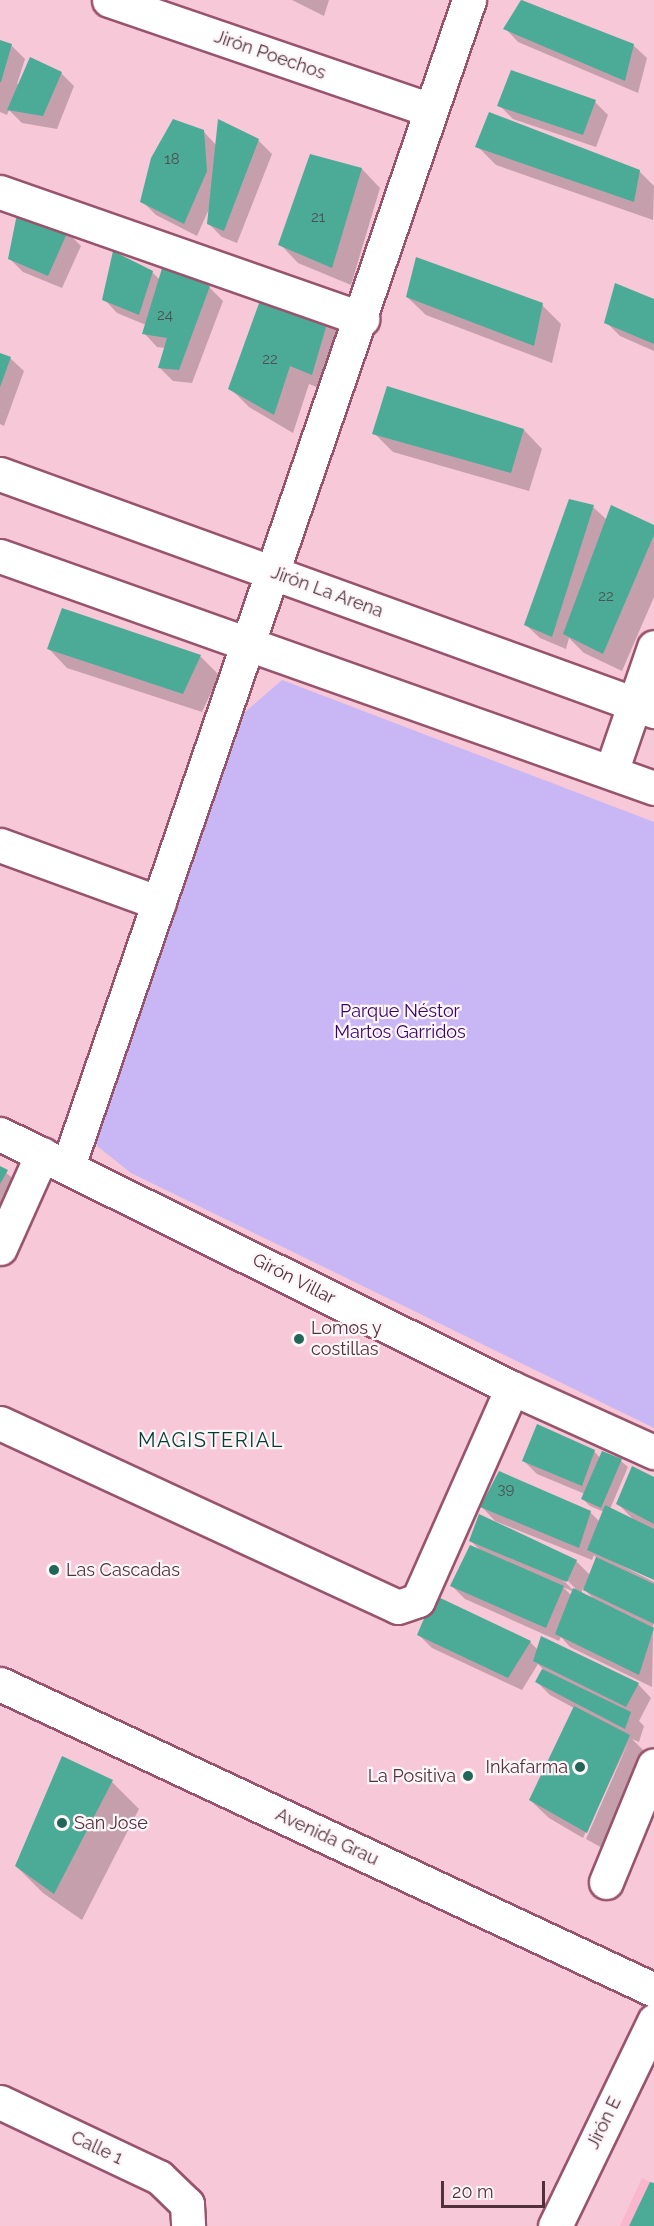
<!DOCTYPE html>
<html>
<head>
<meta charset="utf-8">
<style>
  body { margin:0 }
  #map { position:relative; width:654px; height:2226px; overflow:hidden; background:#f7c8d7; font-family:Raleway,sans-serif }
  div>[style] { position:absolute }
  .built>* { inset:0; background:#fab6cd }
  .green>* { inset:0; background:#c9b7f5 }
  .shadow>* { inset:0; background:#0003 }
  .building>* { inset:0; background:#4bab97 }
  .roads { filter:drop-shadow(2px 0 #98546d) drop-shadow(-2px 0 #98546d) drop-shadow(0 2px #98546d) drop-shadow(0 -2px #98546d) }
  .street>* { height:33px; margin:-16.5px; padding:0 16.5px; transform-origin:16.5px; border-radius:16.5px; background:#fff }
  .secondary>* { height:33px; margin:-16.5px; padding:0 16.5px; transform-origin:16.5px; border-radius:16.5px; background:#fff }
  .dots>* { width:16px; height:16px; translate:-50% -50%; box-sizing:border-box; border:3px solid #fef5f8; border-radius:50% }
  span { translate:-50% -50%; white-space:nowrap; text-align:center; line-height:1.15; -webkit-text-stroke:4.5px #fef5f8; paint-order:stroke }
  .number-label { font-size:15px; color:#4f5053 }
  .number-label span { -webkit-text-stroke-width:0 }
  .street-label { font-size:18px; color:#50313c }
  .park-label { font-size:18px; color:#39026e }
  .poi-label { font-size:18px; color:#50313c }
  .left { translate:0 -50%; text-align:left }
  .right { translate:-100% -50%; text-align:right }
  .neighbourhood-label { font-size:20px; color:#003e33; letter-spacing:1.5px }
  .scale { position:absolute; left:441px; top:2181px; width:104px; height:27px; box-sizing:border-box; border:3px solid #50313c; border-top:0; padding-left:8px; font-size:18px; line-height:21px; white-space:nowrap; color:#50313c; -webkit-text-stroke:4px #fef5f8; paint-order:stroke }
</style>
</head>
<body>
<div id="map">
  <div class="built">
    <i style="clip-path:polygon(642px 2178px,654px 2184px,654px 2226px,620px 2226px)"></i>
  </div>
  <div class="green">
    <i style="clip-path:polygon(282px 680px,654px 822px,654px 1428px,131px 1173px,97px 1146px,94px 1116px,245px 712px)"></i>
  </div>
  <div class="shadow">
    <i style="clip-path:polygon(292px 0,329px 0,324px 16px)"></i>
    <i style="clip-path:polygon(522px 0,633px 45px,647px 58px,638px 93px,518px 42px,505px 28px)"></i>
    <i style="clip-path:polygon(0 41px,11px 45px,25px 59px,17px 84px,61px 73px,74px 86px,57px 129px,22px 123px,9px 110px,7px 115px,0 112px)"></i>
    <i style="clip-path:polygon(595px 102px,608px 115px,596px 147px,513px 119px,499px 105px)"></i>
    <i style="clip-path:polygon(219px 122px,259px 141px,272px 154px,237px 243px,222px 237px,208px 223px,209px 209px,197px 236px,156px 215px,142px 201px,203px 131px,216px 145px)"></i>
    <i style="clip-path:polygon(477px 146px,639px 171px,654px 186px,653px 220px,496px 165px)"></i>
    <i style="clip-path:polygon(311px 156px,362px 169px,380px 188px,351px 285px,298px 263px,280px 244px)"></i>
    <i style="clip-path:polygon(67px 232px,81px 246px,62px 288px,23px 272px,9px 258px)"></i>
    <i style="clip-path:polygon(152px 272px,160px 280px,209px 287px,223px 301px,192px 383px,173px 381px,159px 367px,165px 348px,157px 347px,144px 333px,146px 325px,117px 313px,104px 299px)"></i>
    <i style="clip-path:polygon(407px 297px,542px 305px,561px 324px,552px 363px,426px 315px)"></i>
    <i style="clip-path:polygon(654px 301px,654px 351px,620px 336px,606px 322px)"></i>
    <i style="clip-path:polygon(328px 321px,346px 340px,331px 393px,309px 384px,293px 433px,249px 407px,230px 388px)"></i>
    <i style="clip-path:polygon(0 354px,10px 358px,24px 371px,4px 426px,0 424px)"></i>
    <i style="clip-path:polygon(388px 388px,524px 430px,542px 449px,529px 491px,393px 452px,374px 433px)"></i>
    <i style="clip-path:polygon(593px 507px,607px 520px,654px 527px,654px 597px,622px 671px,584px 653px,569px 638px,566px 649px,540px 638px,526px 625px)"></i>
    <i style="clip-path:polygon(63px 610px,201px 657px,219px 675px,202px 712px,67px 668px,49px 649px)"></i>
    <i style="clip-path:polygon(0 1168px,20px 1184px,0 1223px)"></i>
    <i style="clip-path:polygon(evenodd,594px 1451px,600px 1458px,602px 1453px,621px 1461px,628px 1467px,610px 1509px,635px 1521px,618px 1504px,654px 1479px,654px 1578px,603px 1556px,654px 1582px,652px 1687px,570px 1647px,561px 1637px,559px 1641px,465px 1599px,452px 1586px,481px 1551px,470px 1540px,576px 1561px,591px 1576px,597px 1559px,594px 1555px,592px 1560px,495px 1521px,482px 1507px,590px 1512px,600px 1522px,604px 1512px,590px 1506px,583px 1499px,585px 1494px,537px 1474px,524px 1461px,594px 1451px,563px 1576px,575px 1588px,575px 1592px,561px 1578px,563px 1576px,594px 1451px,563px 1587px,574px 1592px,572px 1596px,563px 1587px,594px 1451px,583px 1588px,595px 1600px,581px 1594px,583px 1588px)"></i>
    <i style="clip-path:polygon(419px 1635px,530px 1642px,538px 1650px,638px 1684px,651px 1698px,639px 1721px,644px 1726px,639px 1742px,632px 1739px,648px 1755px,606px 1850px,586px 1839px,629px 1741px,583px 1838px,549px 1818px,530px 1800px,574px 1708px,550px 1695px,537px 1682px,543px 1669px,538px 1664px,522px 1690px,432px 1648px)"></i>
    <i style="clip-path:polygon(112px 1782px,139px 1809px,82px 1920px,43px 1893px,16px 1866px)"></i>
  </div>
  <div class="building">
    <i style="clip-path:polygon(521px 0,634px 44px,625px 81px,503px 29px)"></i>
    <i style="clip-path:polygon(0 40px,12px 44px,1px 82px,0 82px)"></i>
    <i style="clip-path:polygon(30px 57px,62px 72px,43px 116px,7px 110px)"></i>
    <i style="clip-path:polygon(511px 70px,596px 100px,583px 135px,497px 106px)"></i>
    <i style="clip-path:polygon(489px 112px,640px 170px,634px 202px,475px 147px)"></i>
    <i style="clip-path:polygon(173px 119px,204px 130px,207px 171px,184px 224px,140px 202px,151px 158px)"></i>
    <i style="clip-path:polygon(218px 119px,259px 139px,224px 231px,207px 224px)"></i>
    <i style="clip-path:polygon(310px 154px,362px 168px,332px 268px,278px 245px)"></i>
    <i style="clip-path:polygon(17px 214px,68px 231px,48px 276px,8px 259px)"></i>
    <i style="clip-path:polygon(113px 251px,153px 271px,139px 315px,102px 300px)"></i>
    <i style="clip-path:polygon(416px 257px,543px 303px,534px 346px,406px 297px)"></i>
    <i style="clip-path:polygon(163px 265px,210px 286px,179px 370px,158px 368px,167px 338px,142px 334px)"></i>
    <i style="clip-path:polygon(615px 283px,654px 299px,654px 344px,604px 323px)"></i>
    <i style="clip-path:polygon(262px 295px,328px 320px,312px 375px,290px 366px,274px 415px,228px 389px)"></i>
    <i style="clip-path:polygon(0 353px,11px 357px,0 387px)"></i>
    <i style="clip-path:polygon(387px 386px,524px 429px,511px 473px,372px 434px)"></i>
    <i style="clip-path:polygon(569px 499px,594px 505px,552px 637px,524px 625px)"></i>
    <i style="clip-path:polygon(611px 505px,654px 525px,654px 535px,603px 654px,563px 634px)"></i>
    <i style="clip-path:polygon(62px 608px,201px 655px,183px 694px,47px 649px)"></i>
    <i style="clip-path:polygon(0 1166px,8px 1170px,0 1184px)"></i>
    <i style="clip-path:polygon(537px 1424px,595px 1450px,582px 1486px,522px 1461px)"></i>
    <i style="clip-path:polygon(602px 1451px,622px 1459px,601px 1508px,581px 1499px)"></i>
    <i style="clip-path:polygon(632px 1466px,654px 1477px,654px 1524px,616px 1504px)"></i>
    <i style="clip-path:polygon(499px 1471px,591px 1511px,579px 1548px,480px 1507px)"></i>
    <i style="clip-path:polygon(605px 1505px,654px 1529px,654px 1580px,587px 1550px)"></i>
    <i style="clip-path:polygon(479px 1514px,577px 1560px,567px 1582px,469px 1541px)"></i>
    <i style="clip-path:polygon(470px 1545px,564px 1586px,546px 1628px,450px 1586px)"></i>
    <i style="clip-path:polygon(596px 1557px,654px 1584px,654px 1624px,583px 1590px)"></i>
    <i style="clip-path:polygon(573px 1588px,654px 1628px,639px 1675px,555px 1634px)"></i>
    <i style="clip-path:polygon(434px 1595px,531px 1641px,508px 1678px,417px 1635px)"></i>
    <i style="clip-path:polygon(541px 1636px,639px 1683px,626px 1707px,533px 1661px)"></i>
    <i style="clip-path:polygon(542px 1669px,631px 1712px,625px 1729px,535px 1682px)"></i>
    <i style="clip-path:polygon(574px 1706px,630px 1735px,587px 1833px,529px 1800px)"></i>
    <i style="clip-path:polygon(62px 1756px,113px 1780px,54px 1894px,15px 1866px)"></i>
    <i style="clip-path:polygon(650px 2182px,654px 2183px,654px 2226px,629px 2226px)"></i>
  </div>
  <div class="roads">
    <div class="street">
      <i style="left:109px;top:0;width:340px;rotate:18.9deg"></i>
      <i style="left:0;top:192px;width:384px;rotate:19.3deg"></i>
      <i style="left:611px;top:772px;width:132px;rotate:-71deg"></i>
      <i style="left:0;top:845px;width:169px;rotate:20deg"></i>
      <i style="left:0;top:1134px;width:572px;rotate:26.39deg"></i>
      <i style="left:512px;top:1388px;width:156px;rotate:24.3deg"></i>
      <i style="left:68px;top:1166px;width:1233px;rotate:-71.02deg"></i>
      <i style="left:0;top:1248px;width:103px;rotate:-65.9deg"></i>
      <i style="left:0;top:1423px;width:438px;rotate:24.8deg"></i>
      <i style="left:398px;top:1607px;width:21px;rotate:-19deg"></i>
      <i style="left:418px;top:1600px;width:232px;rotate:-66.1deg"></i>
      <i style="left:606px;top:1882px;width:126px;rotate:-67.7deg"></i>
      <i style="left:0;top:2102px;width:176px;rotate:25.3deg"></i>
      <i style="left:159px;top:2177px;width:39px;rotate:44deg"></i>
      <i style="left:187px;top:2204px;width:22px;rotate:87deg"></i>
      <i style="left:555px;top:2226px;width:228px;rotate:-64.2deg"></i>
    </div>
    <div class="secondary">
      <i style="left:0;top:474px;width:696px;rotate:19.92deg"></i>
      <i style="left:0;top:556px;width:694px;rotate:19.53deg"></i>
      <i style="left:0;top:1684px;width:722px;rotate:25.07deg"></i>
    </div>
  </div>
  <div class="dots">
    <i style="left:299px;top:1339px;background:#216658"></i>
    <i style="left:54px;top:1570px;background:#216658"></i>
    <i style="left:580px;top:1767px;background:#216658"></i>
    <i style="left:468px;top:1776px;background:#216658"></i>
    <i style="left:62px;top:1823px;background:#216658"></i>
  </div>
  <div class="number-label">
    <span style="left:172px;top:160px">18</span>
    <span style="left:318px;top:218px">21</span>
    <span style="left:165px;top:316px">24</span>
    <span style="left:270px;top:360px">22</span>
    <span style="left:606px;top:597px">22</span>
    <span style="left:506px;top:1490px">39</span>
  </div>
  <div class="street-label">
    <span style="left:270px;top:55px;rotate:19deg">Jirón Poechos</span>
    <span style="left:327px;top:592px;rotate:20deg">Jirón La Arena</span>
    <span style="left:294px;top:1279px;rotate:27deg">Girón Villar</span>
    <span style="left:327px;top:1837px;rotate:25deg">Avenida Grau</span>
    <span style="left:604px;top:2123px;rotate:-64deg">Jirón E</span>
    <span style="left:97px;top:2148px;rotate:25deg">Calle 1</span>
  </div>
  <div class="park-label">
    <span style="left:400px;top:1022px">Parque Néstor<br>Martos Garridos</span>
  </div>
  <div class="poi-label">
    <span class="left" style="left:311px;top:1339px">Lomos y<br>costillas</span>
    <span class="left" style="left:66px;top:1570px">Las Cascadas</span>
    <span class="right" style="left:568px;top:1767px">Inkafarma</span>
    <span class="right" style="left:456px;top:1776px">La Positiva</span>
    <span class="left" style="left:74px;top:1823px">San Jose</span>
  </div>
  <div class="neighbourhood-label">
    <span style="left:211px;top:1440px">MAGISTERIAL</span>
  </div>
  <div class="scale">20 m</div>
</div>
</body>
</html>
